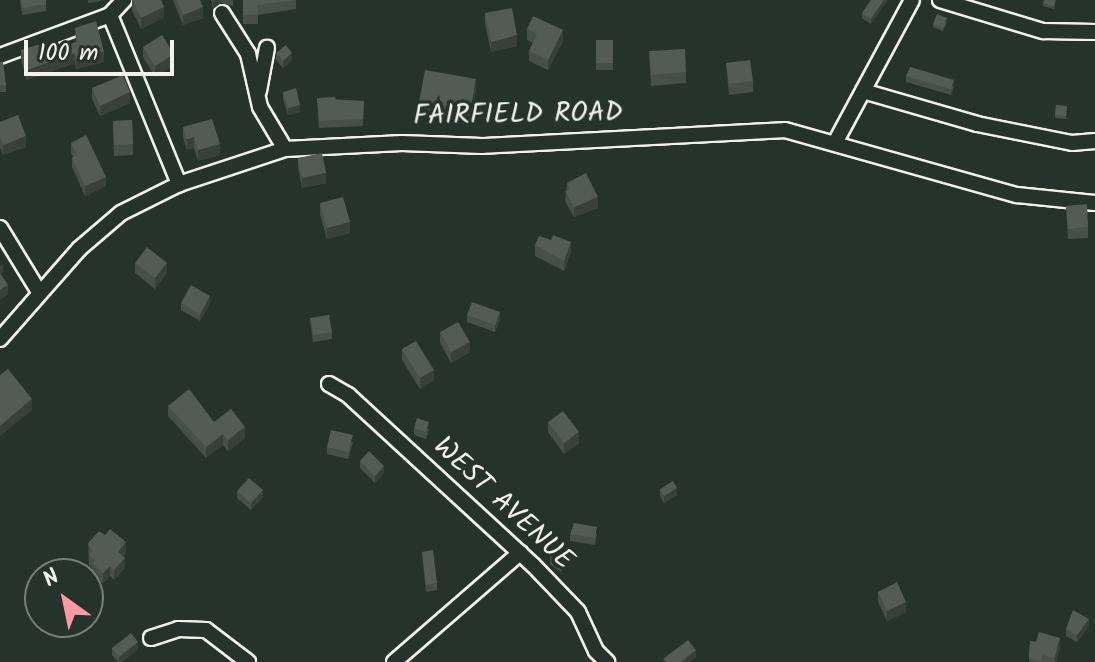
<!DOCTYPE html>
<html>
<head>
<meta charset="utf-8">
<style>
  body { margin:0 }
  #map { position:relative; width:1095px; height:662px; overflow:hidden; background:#26332d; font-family:Kalam,sans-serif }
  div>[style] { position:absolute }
  .roads { filter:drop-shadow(2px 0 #f4f1e8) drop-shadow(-2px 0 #f4f1e8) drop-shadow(0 2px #f4f1e8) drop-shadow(0 -2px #f4f1e8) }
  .minor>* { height:14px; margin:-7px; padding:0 7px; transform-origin:7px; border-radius:7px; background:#26332d }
  .wall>* { inset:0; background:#474f49 }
  .shaded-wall>* { inset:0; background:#39403c }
  .building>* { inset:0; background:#525c55 }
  span { translate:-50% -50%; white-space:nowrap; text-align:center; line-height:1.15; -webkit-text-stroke:7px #26332d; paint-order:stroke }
  .street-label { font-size:28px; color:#f4f1e8 }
  .north { position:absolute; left:24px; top:558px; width:80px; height:80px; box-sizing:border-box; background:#26332d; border:2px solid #787f78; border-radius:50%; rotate:327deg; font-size:22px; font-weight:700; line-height:32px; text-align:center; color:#f4f1e8 }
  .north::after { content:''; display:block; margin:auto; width:28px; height:36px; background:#ff9aa2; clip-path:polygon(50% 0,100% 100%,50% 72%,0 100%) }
  .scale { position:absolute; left:24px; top:40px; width:150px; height:36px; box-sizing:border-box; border:4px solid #f4f1e8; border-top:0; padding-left:10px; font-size:24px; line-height:28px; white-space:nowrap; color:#f4f1e8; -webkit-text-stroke:6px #26332d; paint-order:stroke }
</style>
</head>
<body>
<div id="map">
  <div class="roads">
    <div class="minor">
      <i style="left:940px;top:0;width:108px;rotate:16.8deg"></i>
      <i style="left:1043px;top:31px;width:52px;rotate:1.1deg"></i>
      <i style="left:222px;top:13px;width:49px;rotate:57.6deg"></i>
      <i style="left:248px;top:54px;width:54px;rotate:77.2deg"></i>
      <i style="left:260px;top:107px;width:49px;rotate:59.2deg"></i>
      <i style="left:110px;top:15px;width:21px;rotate:-47deg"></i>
      <i style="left:0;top:56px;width:117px;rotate:-20.4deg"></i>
      <i style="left:110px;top:15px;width:183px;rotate:67.8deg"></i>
      <i style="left:259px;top:91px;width:44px;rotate:-79.5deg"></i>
      <i style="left:863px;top:91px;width:119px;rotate:16.1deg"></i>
      <i style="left:977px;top:124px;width:97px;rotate:11.3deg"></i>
      <i style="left:1072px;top:143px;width:23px;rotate:-5deg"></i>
      <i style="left:835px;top:143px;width:162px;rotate:-61.7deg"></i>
      <i style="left:0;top:228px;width:75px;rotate:58.6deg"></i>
      <i style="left:0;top:339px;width:120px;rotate:-48.7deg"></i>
      <i style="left:79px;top:249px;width:55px;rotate:-40.6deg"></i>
      <i style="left:121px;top:213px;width:65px;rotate:-26.6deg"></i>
      <i style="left:179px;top:184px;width:112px;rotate:-18.3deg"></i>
      <i style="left:285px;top:149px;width:117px;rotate:-2.9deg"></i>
      <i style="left:402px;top:143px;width:80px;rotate:2.1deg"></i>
      <i style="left:482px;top:146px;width:303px;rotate:-3deg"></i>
      <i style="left:785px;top:130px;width:241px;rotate:15.7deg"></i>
      <i style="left:1017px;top:195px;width:78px;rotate:5.9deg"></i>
      <i style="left:329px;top:384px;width:22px;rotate:30deg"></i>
      <i style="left:348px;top:395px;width:251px;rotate:42.6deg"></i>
      <i style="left:533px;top:565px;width:65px;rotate:46.2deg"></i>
      <i style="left:578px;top:612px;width:43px;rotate:65.2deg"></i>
      <i style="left:596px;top:651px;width:16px;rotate:45deg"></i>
      <i style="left:151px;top:638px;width:28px;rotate:-18deg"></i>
      <i style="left:178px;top:629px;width:28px;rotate:2deg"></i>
      <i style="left:206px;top:630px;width:53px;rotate:37.3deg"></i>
      <i style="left:394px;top:662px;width:167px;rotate:-40.9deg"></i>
    </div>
  </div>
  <div class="wall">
    <i style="clip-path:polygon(20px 0,46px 0,46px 11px,22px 15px)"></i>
    <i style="clip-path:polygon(88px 0,101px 0,101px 1px,88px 3px)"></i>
    <i style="clip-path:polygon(132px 0,164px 17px,141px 29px,132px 10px)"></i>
    <i style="clip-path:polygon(173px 0,200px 0,203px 18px,183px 25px)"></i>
    <i style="clip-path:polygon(211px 0,233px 0,233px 6px,221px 3px,213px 9px)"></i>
    <i style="clip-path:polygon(243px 0,296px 0,296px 9px,258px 15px,258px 24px,243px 24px)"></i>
    <i style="clip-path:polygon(871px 0,871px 24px,862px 18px,862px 13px)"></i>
    <i style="clip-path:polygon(1056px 0,1054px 9px,1043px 6px,1043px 3px)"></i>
    <i style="clip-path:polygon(485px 13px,517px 46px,491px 52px,485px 24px)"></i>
    <i style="clip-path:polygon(947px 22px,943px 31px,933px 27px,933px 24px)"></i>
    <i style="clip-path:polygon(75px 28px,104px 62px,76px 69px,75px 63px,27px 80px,21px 60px,21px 50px,50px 53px,76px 42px)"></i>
    <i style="clip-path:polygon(527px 29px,563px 41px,548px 70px,529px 61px,529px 51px,533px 43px,527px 40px)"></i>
    <i style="clip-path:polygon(596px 40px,613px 40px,613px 70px,596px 70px)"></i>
    <i style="clip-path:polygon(143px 47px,174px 65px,155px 77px,143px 57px)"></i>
    <i style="clip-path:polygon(649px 51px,686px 72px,686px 83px,651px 86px)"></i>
    <i style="clip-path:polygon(276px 53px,292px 60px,283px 68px,276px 60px)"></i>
    <i style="clip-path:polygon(0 62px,6px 85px,6px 92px,0 92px)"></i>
    <i style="clip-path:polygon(726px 63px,753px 81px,753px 92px,729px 95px)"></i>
    <i style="clip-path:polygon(906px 76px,954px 86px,951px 95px,906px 82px)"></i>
    <i style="clip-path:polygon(92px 88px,130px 103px,100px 116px,92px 99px)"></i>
    <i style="clip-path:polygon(476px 90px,471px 116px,464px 115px,464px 120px,419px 112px,419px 102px)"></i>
    <i style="clip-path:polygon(283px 92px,300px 112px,288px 115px,283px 99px)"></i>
    <i style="clip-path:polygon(317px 98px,364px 101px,363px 126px,319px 128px)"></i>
    <i style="clip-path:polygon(1056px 105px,1067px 106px,1066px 119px,1055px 118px)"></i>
    <i style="clip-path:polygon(132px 120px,133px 155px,114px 156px,113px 121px)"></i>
    <i style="clip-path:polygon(0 122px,26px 147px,3px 155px,0 147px)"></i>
    <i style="clip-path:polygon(183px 127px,220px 155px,198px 161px,194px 148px,187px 150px,183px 137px)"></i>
    <i style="clip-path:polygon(71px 143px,106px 186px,85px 196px,72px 167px,72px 158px,73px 157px,71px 153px)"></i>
    <i style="clip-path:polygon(298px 158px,326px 183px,302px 188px,298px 168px)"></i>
    <i style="clip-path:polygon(567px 183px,598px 208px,574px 217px,565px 201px)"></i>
    <i style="clip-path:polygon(320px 203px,350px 233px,327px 239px,320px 214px)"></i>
    <i style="clip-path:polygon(1066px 206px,1088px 227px,1088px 238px,1068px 239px)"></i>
    <i style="clip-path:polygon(535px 245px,571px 252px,564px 271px,535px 256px)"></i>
    <i style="clip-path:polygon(135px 263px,167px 273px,155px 289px,135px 273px)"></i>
    <i style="clip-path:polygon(181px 303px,210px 303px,200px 321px,181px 310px)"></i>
    <i style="clip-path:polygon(467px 315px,500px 319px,495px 332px,467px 322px)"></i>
    <i style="clip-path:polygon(310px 318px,332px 332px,332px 339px,313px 342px)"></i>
    <i style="clip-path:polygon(440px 332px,470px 352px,451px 363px,440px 343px)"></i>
    <i style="clip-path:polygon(402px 349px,434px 380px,420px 389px,402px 360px)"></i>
    <i style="clip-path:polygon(168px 406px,214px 422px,245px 438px,228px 451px,223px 445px,206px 458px,168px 416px)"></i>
    <i style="clip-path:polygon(548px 422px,579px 443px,564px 454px,548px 432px)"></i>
    <i style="clip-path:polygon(414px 428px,429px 429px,426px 439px,414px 435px)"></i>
    <i style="clip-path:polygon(353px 442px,348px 459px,327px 454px,327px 447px)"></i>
    <i style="clip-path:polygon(360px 461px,384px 473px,375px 483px,360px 468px)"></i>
    <i style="clip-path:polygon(660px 489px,677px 495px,664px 503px,660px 496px)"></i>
    <i style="clip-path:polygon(237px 491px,263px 497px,251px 510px,237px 498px)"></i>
    <i style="clip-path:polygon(570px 534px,597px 534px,595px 545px,570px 541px)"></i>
    <i style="clip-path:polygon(88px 543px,126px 553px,123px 556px,125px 568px,114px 580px,110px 576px,103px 583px,92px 574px,92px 568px,89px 566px)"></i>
    <i style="clip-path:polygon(422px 552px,437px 583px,437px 590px,426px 592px)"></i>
    <i style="clip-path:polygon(550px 557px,571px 558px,561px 572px,550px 564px)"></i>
    <i style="clip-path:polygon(878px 592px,906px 612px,887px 621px,878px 602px)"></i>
    <i style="clip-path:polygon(1089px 626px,1077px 642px,1066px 636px,1066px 629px)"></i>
    <i style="clip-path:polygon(1030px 641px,1060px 648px,1056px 662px,1029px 662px)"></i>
    <i style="clip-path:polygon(112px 648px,138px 649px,122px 662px,118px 662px,112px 655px)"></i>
  </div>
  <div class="shaded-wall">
    <i style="clip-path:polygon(215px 0,221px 0,221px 3px,213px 9px,213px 2px)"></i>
    <i style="clip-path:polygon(884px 0,888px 0,871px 24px,871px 19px)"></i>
    <i style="clip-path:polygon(164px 7px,164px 17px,141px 29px,141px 18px)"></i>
    <i style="clip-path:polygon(203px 7px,203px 18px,183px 25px,183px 15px)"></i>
    <i style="clip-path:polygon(563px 30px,563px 41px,548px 70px,548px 60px)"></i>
    <i style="clip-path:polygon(517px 35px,517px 46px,491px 52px,491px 42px)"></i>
    <i style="clip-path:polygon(104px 52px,104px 62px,76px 69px,76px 59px)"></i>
    <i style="clip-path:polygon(75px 53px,75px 63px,27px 80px,27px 70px)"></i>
    <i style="clip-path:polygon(292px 53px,292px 60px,283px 68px,283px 61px)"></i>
    <i style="clip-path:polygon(174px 54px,174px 65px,155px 77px,155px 66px)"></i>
    <i style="clip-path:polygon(476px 79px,476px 90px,471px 116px,471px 106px)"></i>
    <i style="clip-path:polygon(130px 92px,130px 103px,100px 116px,100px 106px)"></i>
    <i style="clip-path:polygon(300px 105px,300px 112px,288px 115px,288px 108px)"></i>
    <i style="clip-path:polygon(26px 136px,26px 147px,3px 155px,3px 145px)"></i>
    <i style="clip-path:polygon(194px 137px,194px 148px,187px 150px,187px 139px)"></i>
    <i style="clip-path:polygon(220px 144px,220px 155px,198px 161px,198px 150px)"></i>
    <i style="clip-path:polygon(326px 173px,326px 183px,302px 188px,302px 178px)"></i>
    <i style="clip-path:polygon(106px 177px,106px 186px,85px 196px,85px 186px)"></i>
    <i style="clip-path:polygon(598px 197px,598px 208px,574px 217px,574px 207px)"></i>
    <i style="clip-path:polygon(350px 222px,350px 233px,327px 239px,327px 228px)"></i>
    <i style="clip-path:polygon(571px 242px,571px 252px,564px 271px,564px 261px)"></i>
    <i style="clip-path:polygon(167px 263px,167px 273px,155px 289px,155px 278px)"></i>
    <i style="clip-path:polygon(3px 264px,3px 273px,0 275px,0 266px)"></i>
    <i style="clip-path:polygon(8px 285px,8px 294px,0 300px,0 290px)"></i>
    <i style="clip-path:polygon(210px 296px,210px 303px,200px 321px,200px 314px)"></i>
    <i style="clip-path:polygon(500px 312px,500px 319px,495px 332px,495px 325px)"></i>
    <i style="clip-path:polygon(470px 342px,470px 352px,451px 363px,451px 352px)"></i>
    <i style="clip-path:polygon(434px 370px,434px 380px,420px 389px,420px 378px)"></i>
    <i style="clip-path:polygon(32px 399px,32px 410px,0 436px,0 426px)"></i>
    <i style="clip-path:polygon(245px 427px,245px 438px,228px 451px,228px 440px)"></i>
    <i style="clip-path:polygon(579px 432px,579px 443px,564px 454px,564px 443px)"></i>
    <i style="clip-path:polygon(223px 434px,223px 445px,206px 458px,206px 447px)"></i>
    <i style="clip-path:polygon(384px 466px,384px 473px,375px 483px,375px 476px)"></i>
    <i style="clip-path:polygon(677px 488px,677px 495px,664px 503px,664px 496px)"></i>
    <i style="clip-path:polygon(263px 490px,263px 497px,251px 510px,251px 503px)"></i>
    <i style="clip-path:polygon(126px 542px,126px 553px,118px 562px,118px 552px)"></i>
    <i style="clip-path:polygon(571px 551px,571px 558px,561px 572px,561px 564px)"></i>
    <i style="clip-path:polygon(125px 558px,125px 568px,114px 580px,114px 570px)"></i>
    <i style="clip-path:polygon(110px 566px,110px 576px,103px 583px,103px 573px)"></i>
    <i style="clip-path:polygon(906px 602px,906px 612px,887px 621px,887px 611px)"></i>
    <i style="clip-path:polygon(1089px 619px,1089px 626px,1077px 642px,1077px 635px)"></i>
    <i style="clip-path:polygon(1060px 638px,1060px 648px,1056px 662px,1054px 662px)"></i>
    <i style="clip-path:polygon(138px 642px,138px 649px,122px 662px,119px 662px,119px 657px)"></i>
    <i style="clip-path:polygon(696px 650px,696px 657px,690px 662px,681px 662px)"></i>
  </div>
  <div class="building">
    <i style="clip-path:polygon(21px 0,46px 0,46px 4px,22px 8px)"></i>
    <i style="clip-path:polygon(132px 0,161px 0,164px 7px,141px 18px)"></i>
    <i style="clip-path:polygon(177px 0,200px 0,203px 7px,183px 15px)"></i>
    <i style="clip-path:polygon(243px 0,295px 0,257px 5px,258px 14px,243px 15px)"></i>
    <i style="clip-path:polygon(871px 0,884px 0,871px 19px,862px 13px)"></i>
    <i style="clip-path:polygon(1044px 0,1055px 0,1054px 6px,1043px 3px)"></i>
    <i style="clip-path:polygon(512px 8px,517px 35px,491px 42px,485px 13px)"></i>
    <i style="clip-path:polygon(937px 14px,947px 18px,943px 28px,933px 24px)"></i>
    <i style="clip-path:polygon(533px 16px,563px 30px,548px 60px,529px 51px,537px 34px,527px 29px)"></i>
    <i style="clip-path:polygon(96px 21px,104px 52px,76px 59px,75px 53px,27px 70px,21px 50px,47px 42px,50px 53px,78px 41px,75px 28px)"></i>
    <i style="clip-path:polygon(162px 35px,174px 54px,155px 66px,143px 47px)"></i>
    <i style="clip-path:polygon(596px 40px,613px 40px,613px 63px,596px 63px)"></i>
    <i style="clip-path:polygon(286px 45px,292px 53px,283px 61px,276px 53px)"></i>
    <i style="clip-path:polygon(685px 49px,686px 72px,651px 75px,649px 51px)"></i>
    <i style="clip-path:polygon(750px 60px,753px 81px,729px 84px,726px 63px)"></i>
    <i style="clip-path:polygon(0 62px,3px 62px,6px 85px,0 85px)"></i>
    <i style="clip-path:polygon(910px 67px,954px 80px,951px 89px,906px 76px)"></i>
    <i style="clip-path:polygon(425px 70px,476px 79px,471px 106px,464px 105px,464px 109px,419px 102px)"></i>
    <i style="clip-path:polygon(123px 75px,130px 92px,100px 106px,92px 88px)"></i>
    <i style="clip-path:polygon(296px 88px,300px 105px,288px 108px,283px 92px)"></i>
    <i style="clip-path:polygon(335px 97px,336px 100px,364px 101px,363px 119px,319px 121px,317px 98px)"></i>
    <i style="clip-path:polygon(1056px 105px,1067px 106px,1066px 116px,1055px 115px)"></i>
    <i style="clip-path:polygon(18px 115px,26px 136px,3px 145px,0 137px,0 122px)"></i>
    <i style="clip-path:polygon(212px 119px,220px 144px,198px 150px,194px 137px,187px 139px,183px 127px)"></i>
    <i style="clip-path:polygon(132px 120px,133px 144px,114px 145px,113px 121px)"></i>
    <i style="clip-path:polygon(86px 135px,106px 177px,85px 186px,72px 158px,77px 155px,71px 143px)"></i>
    <i style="clip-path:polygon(322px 153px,326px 173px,302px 178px,298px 158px)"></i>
    <i style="clip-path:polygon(586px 173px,598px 197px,574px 207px,565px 191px,570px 189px,567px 183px)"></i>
    <i style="clip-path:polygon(343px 197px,350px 222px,327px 228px,320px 203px)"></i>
    <i style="clip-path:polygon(1087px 204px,1088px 227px,1068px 229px,1066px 206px)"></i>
    <i style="clip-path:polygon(553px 235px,571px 242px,564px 261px,535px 245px,539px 236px,551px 240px)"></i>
    <i style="clip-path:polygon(147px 247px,167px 263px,155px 278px,135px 263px)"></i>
    <i style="clip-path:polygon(0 273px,8px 285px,0 290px)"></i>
    <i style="clip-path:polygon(191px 285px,210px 296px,200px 314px,181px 303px)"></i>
    <i style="clip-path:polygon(472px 302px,500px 312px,495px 325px,467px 315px)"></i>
    <i style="clip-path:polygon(329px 315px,332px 332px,313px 335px,310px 318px)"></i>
    <i style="clip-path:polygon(458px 322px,470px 342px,451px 352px,440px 332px)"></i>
    <i style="clip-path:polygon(416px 341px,434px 370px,420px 378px,402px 349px)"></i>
    <i style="clip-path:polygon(8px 369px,32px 399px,0 426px,0 375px)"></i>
    <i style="clip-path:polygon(189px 389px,214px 422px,231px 409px,245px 427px,228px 440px,223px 434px,206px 447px,168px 406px)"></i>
    <i style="clip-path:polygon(563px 411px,579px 432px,564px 443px,548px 422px)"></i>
    <i style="clip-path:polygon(417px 418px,429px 422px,426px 432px,414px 428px)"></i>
    <i style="clip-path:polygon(331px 430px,353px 435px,348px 452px,327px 447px)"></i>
    <i style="clip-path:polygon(369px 451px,384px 466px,375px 476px,360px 461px)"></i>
    <i style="clip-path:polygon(249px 478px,263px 490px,251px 503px,237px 491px)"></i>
    <i style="clip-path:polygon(673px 481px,677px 488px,664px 496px,660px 489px)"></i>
    <i style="clip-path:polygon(574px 523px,597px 527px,595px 538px,570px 534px)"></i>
    <i style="clip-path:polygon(110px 529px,126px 542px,118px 552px,125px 558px,114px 570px,110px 566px,103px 573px,92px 563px,95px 560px,89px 555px,92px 551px,88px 543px,99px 531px,105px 535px)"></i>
    <i style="clip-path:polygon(560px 543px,571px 551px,561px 564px,550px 557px)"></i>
    <i style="clip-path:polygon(433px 550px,437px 583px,426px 585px,422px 552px)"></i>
    <i style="clip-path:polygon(897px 582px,906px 602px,887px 611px,878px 592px)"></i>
    <i style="clip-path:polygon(1073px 610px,1089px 619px,1077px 635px,1066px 629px)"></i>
    <i style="clip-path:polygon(1039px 632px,1060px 638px,1054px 658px,1043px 655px,1041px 661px,1029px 658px,1030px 641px,1036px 642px)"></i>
    <i style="clip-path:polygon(131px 633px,138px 642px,119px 657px,112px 648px)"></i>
    <i style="clip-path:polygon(688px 640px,696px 650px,681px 662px,666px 662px,663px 659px)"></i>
  </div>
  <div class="street-label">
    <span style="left:518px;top:115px;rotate:-1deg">FAIRFIELD ROAD</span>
    <span style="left:503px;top:504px;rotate:43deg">WEST AVENUE</span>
  </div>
  <div class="north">N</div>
  <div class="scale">100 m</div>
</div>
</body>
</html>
